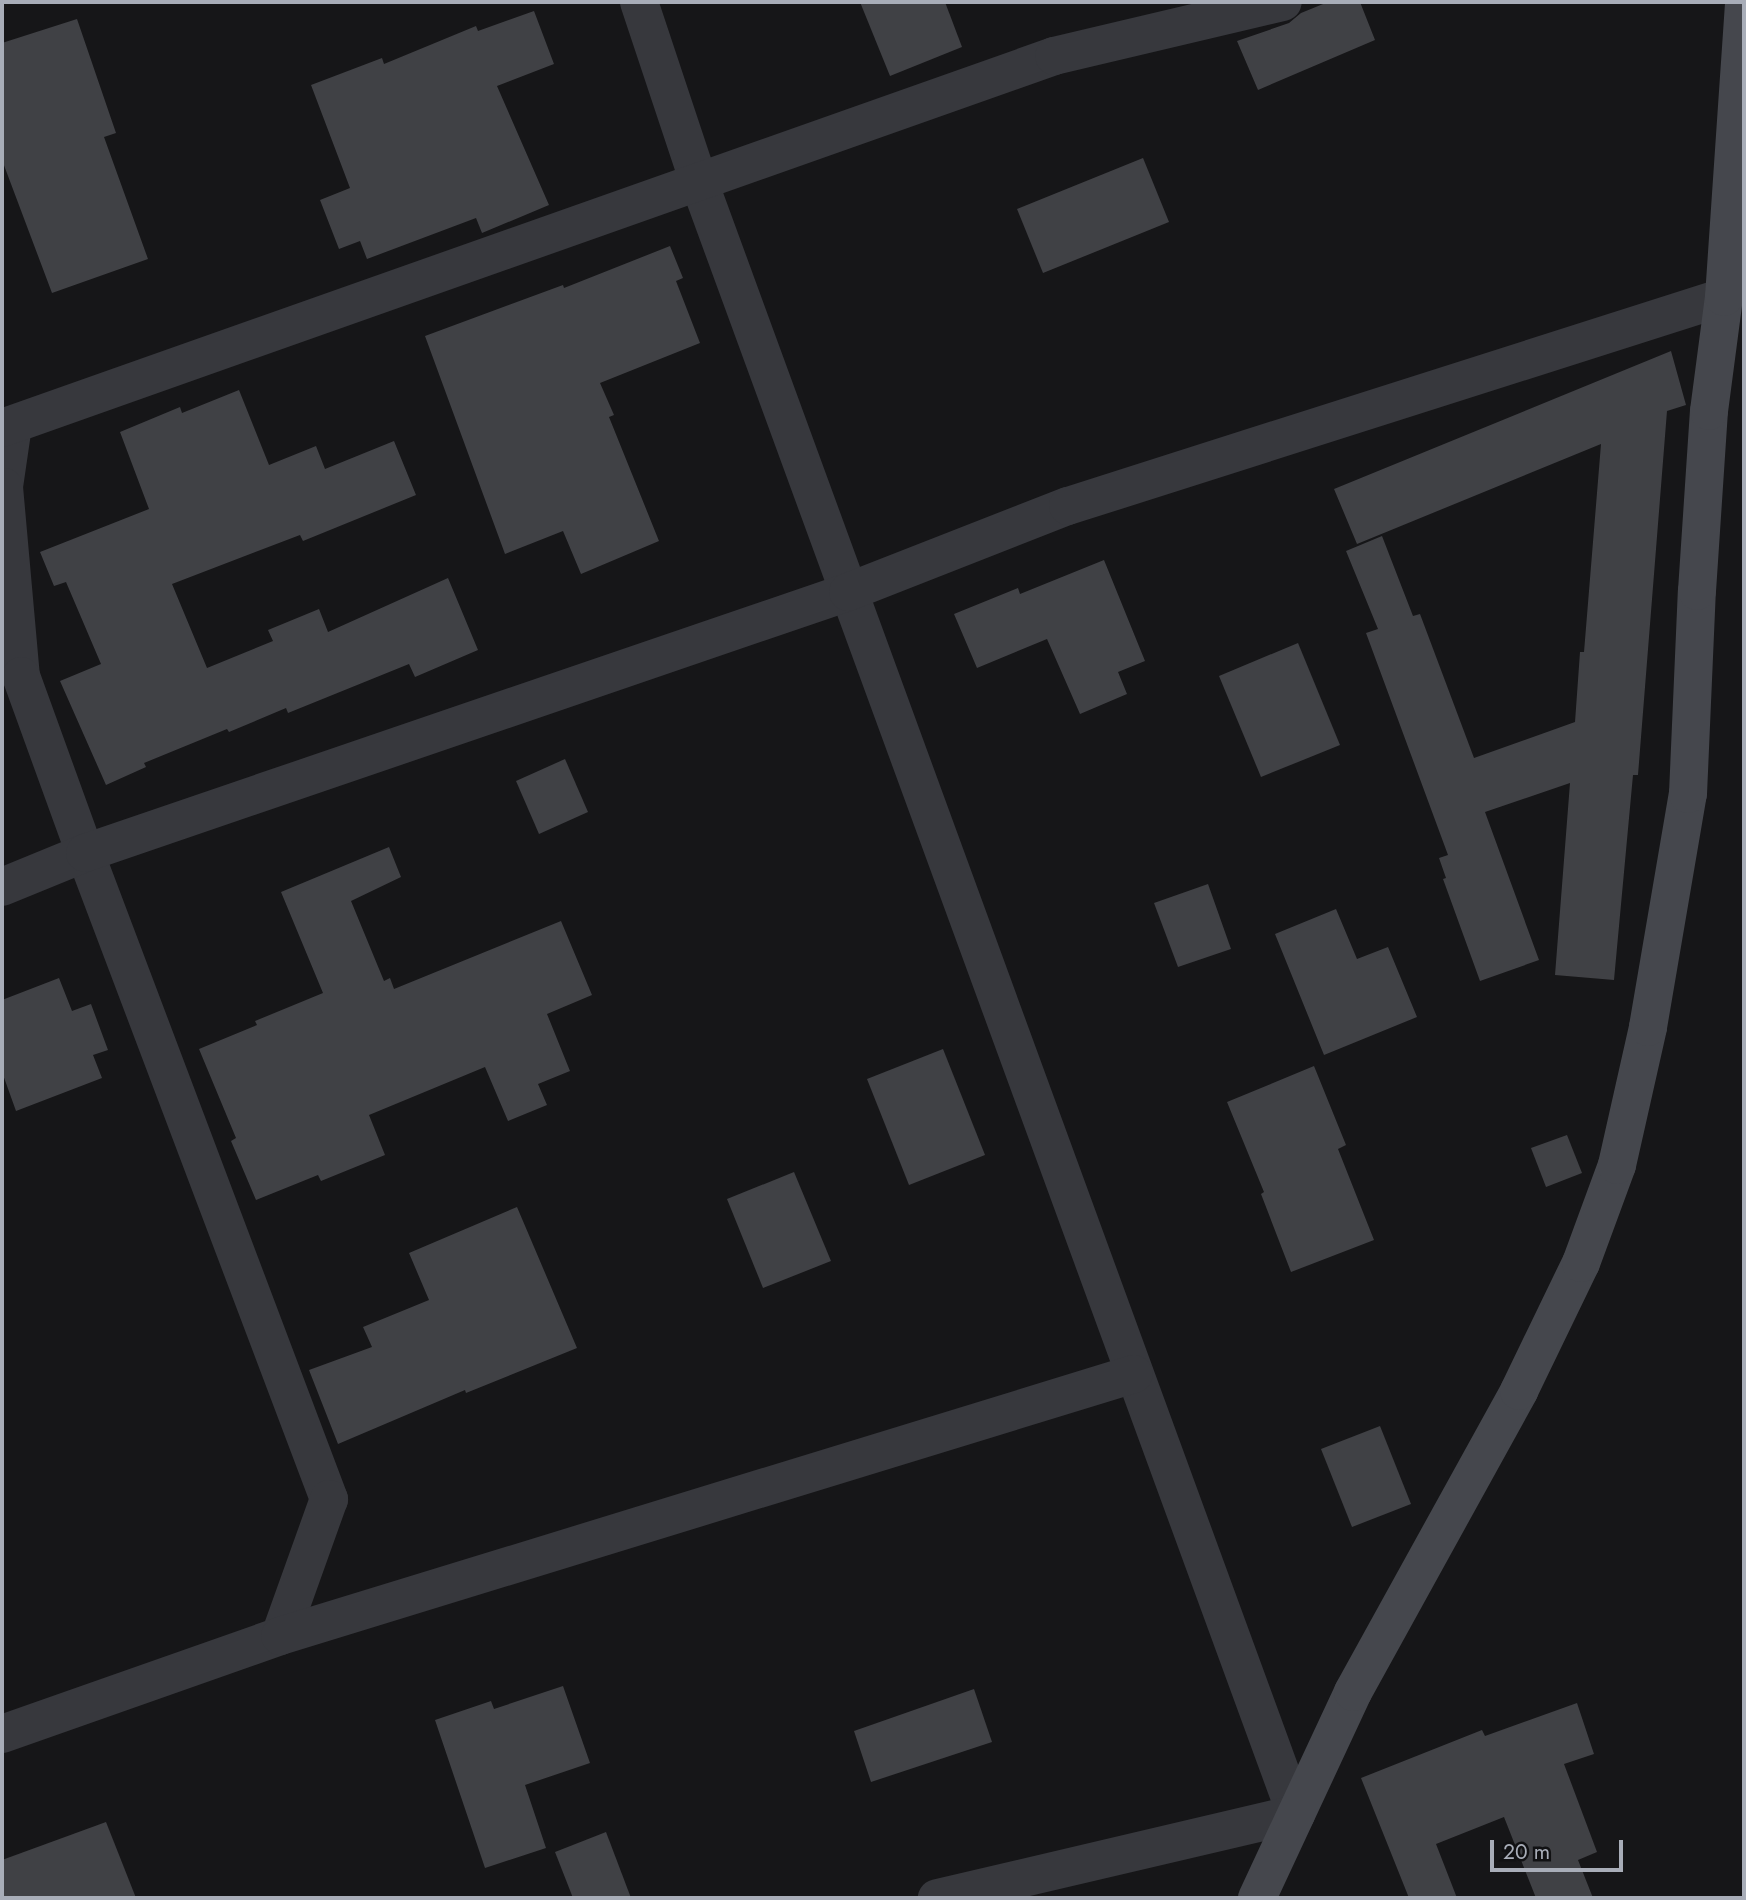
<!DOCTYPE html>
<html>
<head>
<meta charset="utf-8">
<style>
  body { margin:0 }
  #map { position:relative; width:1746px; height:1900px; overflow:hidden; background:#161618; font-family:Jost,sans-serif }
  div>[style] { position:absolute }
  .building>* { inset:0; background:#404145 }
  .street>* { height:38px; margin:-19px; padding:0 19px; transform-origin:19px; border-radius:19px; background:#37383d }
  .secondary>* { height:38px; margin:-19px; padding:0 19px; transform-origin:19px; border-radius:19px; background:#45474d }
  span { translate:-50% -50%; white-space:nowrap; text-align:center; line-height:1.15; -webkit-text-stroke:6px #111113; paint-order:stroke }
  .frame { position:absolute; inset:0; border:4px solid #a8adb8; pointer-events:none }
  .scale { position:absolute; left:1490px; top:1840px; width:133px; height:32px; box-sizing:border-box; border:4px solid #a8adb8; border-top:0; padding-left:9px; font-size:21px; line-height:24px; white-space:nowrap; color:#a8adb8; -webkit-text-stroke:5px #111113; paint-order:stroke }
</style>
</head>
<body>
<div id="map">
  <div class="building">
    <i style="clip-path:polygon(860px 2px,945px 2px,962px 47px,890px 76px)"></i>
    <i style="clip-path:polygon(1328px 2px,1360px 2px,1375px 40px,1258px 90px,1237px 41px,1289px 23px,1301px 13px)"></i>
    <i style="clip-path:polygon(534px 11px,554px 64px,497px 86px,549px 205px,482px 233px,476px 218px,367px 259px,360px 241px,339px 249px,320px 200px,350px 188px,311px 85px,382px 58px,384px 64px,476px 26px,478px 31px)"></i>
    <i style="clip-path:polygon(77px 19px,116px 133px,104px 137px,148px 259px,52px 293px,2px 160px,2px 43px)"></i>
    <i style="clip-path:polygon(1143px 158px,1169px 222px,1043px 273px,1017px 209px)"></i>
    <i style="clip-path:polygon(670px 246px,683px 278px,676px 281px,700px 343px,600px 383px,614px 415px,609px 417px,659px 541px,581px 574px,563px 531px,505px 554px,425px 336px,563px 285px,564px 288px)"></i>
    <i style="clip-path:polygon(1671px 351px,1686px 405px,1667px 411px,1638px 775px,1633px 775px,1614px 980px,1555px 975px,1570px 783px,1485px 812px,1539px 960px,1480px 981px,1443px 879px,1446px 878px,1439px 858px,1448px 855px,1366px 633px,1378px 629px,1346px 551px,1382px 536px,1413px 616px,1420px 614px,1474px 758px,1575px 722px,1580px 652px,1584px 652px,1601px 444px,1357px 544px,1334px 489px)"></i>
    <i style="clip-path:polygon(239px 390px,269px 465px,316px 446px,325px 469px,394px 441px,416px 495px,303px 541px,300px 535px,172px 584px,207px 668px,273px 641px,268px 630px,319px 609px,328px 632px,448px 578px,478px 650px,415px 677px,409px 664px,288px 713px,286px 708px,229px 732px,227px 729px,144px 763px,146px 767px,106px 785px,60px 681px,101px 664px,66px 582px,54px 586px,40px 552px,149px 509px,120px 432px,180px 407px,182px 413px)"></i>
    <i style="clip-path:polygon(1104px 560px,1145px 661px,1118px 672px,1127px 694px,1080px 714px,1047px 639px,977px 668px,954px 614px,1018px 588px,1020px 594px)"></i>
    <i style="clip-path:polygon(1298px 643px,1340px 745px,1261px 777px,1219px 676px)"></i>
    <i style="clip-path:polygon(565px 759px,588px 812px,539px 834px,516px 781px)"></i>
    <i style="clip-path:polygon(389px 847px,401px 877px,351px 901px,384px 981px,390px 978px,394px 989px,561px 921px,592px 995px,547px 1014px,570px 1071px,538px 1084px,547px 1105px,508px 1121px,485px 1067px,369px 1115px,385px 1155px,321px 1181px,318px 1175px,256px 1200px,231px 1141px,236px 1138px,199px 1049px,257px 1025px,255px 1021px,323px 993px,281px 892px)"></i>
    <i style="clip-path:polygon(1208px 884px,1231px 949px,1178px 967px,1154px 903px)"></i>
    <i style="clip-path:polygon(1336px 909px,1357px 959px,1388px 947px,1417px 1017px,1324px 1055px,1275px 934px)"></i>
    <i style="clip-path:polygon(59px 978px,72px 1011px,91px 1004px,108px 1050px,93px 1055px,102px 1078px,16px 1111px,2px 1072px,2px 1000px)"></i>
    <i style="clip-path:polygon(943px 1049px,985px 1155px,909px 1185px,867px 1079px)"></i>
    <i style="clip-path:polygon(1314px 1066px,1346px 1145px,1338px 1149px,1374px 1240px,1291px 1272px,1261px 1194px,1264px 1192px,1227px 1102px)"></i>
    <i style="clip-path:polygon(1567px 1135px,1582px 1173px,1546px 1187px,1531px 1148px)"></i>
    <i style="clip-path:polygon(794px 1172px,831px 1261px,763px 1288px,727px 1199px)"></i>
    <i style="clip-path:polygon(517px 1207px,577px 1348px,466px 1393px,465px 1390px,338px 1444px,309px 1370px,372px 1347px,363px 1327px,429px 1300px,409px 1253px)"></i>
    <i style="clip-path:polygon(1380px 1426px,1411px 1504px,1352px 1527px,1321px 1449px)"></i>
    <i style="clip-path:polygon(563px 1686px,590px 1763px,525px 1785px,546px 1848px,485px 1868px,435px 1720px,491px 1701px,494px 1709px)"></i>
    <i style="clip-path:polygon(974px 1689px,992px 1742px,871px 1782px,854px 1731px)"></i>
    <i style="clip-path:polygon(1577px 1703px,1594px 1754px,1564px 1764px,1597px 1852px,1578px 1860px,1593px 1898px,1536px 1898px,1504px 1817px,1436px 1844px,1457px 1898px,1409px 1898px,1361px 1778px,1482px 1730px,1485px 1736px)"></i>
    <i style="clip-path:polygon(106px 1822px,136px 1898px,2px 1898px,2px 1860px)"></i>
    <i style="clip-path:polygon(606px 1832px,631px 1898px,573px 1898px,555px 1852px)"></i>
  </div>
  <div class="street">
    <i style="left:639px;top:2px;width:190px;rotate:71.6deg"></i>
    <i style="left:699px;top:182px;width:1738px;rotate:69.91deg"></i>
    <i style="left:1296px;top:1814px;width:369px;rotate:166.8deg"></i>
    <i style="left:13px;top:425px;width:63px;rotate:98.3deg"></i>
    <i style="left:4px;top:487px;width:190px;rotate:84.9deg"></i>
    <i style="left:21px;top:676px;width:188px;rotate:70.1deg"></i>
    <i style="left:85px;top:853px;width:691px;rotate:69.31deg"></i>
    <i style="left:329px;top:1499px;width:145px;rotate:109.7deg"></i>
    <i style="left:2px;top:428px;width:1116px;rotate:-19.47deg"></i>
    <i style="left:1054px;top:56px;width:235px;rotate:-13.3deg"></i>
    <i style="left:2px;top:887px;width:90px;rotate:-22.3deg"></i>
    <i style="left:85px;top:853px;width:806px;rotate:-18.88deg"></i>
    <i style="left:848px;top:592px;width:236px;rotate:-21.4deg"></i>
    <i style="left:1068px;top:506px;width:688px;rotate:-17.67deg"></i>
    <i style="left:2px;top:1734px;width:295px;rotate:-19.4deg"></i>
    <i style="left:280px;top:1636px;width:893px;rotate:-17.06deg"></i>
  </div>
  <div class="secondary">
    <i style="left:1257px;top:1898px;width:227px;rotate:-65deg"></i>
    <i style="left:1353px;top:1692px;width:344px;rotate:-61.1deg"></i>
    <i style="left:1519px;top:1391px;width:142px;rotate:-64.2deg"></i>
    <i style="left:1581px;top:1263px;width:104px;rotate:-69.8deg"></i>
    <i style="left:1617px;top:1165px;width:141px;rotate:-77.3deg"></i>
    <i style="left:1648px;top:1027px;width:236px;rotate:-80.3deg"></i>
    <i style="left:1688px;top:794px;width:203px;rotate:-87.5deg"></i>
    <i style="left:1697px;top:591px;width:180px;rotate:-86.2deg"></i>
    <i style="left:1709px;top:411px;width:115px;rotate:-82.5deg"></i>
    <i style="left:1724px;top:297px;width:296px;rotate:-86.1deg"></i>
  </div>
  <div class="frame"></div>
  <div class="scale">20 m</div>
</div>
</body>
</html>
